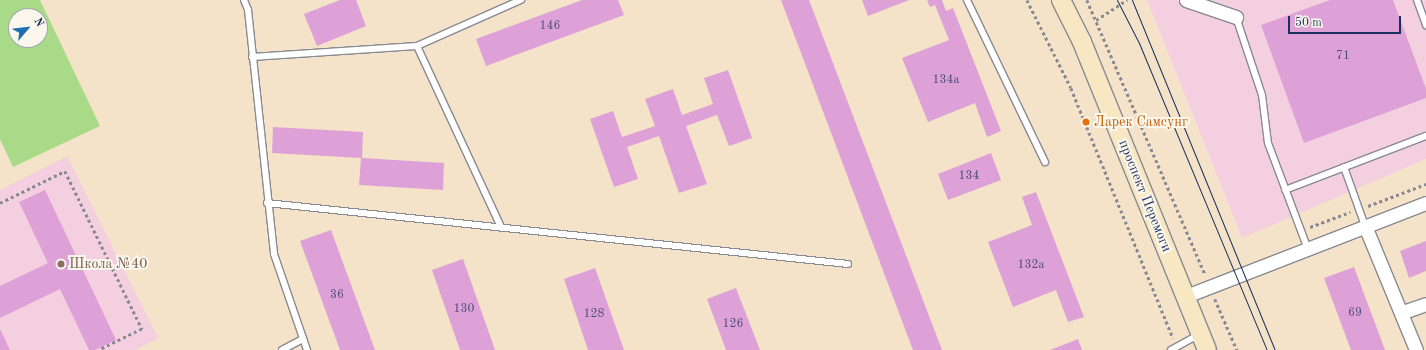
<!DOCTYPE html>
<html>
<head>
<meta charset="utf-8">
<style>
  body { margin:0 }
  #map { position:relative; width:1426px; height:350px; overflow:hidden; background:#f4e3c8; font-family:"Old Standard TT",serif }
  div>[style] { position:absolute }
  .built>* { inset:0; background:#f3cfdf }
  .green>* { inset:0; background:#a9da88 }
  .building>* { inset:0; background:#dda1d7 }
  .path>* { height:2.5px; margin-top:-1.25px; transform-origin:0; background:repeating-linear-gradient(90deg,#888993 0 3px,transparent 0 6px) }
  .roads { filter:drop-shadow(1px 0 #888993) drop-shadow(-1px 0 #888993) drop-shadow(0 1px #888993) drop-shadow(0 -1px #888993) }
  .lane>* { height:6px; margin:-3px; padding:0 3px; transform-origin:3px; border-radius:3px; background:#fff }
  .street>* { height:13px; margin:-6.5px; padding:0 6.5px; transform-origin:6.5px; border-radius:6.5px; background:#fff }
  .secondary>* { height:18px; margin:-9px; padding:0 9px; transform-origin:9px; border-radius:9px; background:#f7e8c3 }
  .tram>* { height:1px; margin:-0.5px; padding:0 0.5px; transform-origin:0.5px; border-radius:0.5px; background:#1b2f5e }
  .dots>* { width:11px; height:11px; translate:-50% -50%; box-sizing:border-box; border:2px solid #fbf7ec; border-radius:50% }
  span { translate:-50% -50%; white-space:nowrap; text-align:center; line-height:1.15; -webkit-text-stroke:4px #fbf7ec; paint-order:stroke }
  .number-label { font-size:12px; color:#4c4c7c }
  .number-label span { -webkit-text-stroke-width:0 }
  .food-label { font-size:14px; color:#c56008 }
  .left { translate:0 -50%; text-align:left }
  .street-label { font-size:14px; color:#1b2f5e }
  .education-label { font-size:14px; color:#785e54 }
  .north { position:absolute; left:8px; top:8px; width:40px; height:40px; box-sizing:border-box; background:#fbf7ec; border:1px solid #a1a7b3; border-radius:50%; rotate:62deg; font-size:11px; font-weight:700; line-height:16px; text-align:center; color:#1b2f5e }
  .north::after { content:''; display:block; margin:auto; width:14px; height:18px; background:#1f6fb2; clip-path:polygon(50% 0,100% 100%,50% 72%,0 100%) }
  .scale { position:absolute; left:1288px; top:16px; width:113px; height:18px; box-sizing:border-box; border:2px solid #1b2f5e; border-top:0; padding-left:5px; font-size:12px; line-height:14px; white-space:nowrap; color:#1b2f5e; -webkit-text-stroke:3px #fbf7ec; paint-order:stroke }
</style>
</head>
<body>
<div id="map">
  <div class="built">
    <i style="clip-path:polygon(1147px 0,1426px 0,1426px 159px,1242px 238px)"></i>
    <i style="clip-path:polygon(67px 156px,158px 338px,135px 350px,0 350px,0 190px)"></i>
  </div>
  <div class="green">
    <i style="clip-path:polygon(evenodd,0 0,40px 0,100px 126px,13px 167px,0 139px,0 0,16px 16px,40px 16px,40px 40px,16px 40px,16px 16px)"></i>
  </div>
  <div class="building">
    <i style="clip-path:polygon(340px 0,356px 0,366px 26px,317px 46px,304px 14px)"></i>
    <i style="clip-path:polygon(582px 0,618px 0,624px 15px,486px 66px,476px 39px)"></i>
    <i style="clip-path:polygon(781px 0,809px 0,942px 350px,913px 350px)"></i>
    <i style="clip-path:polygon(862px 0,909px 0,868px 16px)"></i>
    <i style="clip-path:polygon(927px 0,942px 0,946px 11px,953px 8px,1001px 131px,987px 137px,975px 103px,928px 122px,902px 58px,949px 40px,935px 5px,930px 7px)"></i>
    <i style="clip-path:polygon(1330px 0,1393px 0,1426px 89px,1426px 98px,1304px 143px,1261px 25px)"></i>
    <i style="clip-path:polygon(728px 70px,752px 138px,729px 146px,717px 115px,686px 126px,707px 184px,679px 193px,659px 136px,627px 147px,638px 179px,614px 187px,590px 119px,613px 111px,622px 137px,655px 126px,645px 99px,673px 89px,682px 115px,713px 104px,704px 78px)"></i>
    <i style="clip-path:polygon(273px 127px,363px 132px,362px 158px,444px 163px,443px 190px,359px 185px,361px 158px,272px 153px)"></i>
    <i style="clip-path:polygon(991px 153px,1001px 180px,948px 200px,938px 174px)"></i>
    <i style="clip-path:polygon(45px 190px,116px 340px,95px 350px,89px 350px,60px 289px,0 318px,0 286px,48px 263px,19px 202px)"></i>
    <i style="clip-path:polygon(1036px 192px,1084px 317px,1068px 322px,1056px 290px,1013px 307px,988px 242px,1032px 225px,1022px 197px)"></i>
    <i style="clip-path:polygon(331px 230px,375px 350px,340px 350px,300px 241px)"></i>
    <i style="clip-path:polygon(1426px 241px,1426px 271px,1409px 278px,1400px 251px)"></i>
    <i style="clip-path:polygon(463px 259px,495px 350px,460px 350px,432px 270px)"></i>
    <i style="clip-path:polygon(1354px 267px,1385px 350px,1351px 350px,1324px 278px)"></i>
    <i style="clip-path:polygon(595px 268px,624px 350px,588px 350px,564px 279px)"></i>
    <i style="clip-path:polygon(736px 288px,760px 350px,726px 350px,707px 299px)"></i>
    <i style="clip-path:polygon(0 329px,10px 350px,0 350px)"></i>
    <i style="clip-path:polygon(1078px 339px,1082px 350px,1050px 350px)"></i>
  </div>
  <div class="path">
    <i style="left:1027px;top:0;width:98px;rotate:63.4deg"></i>
    <i style="left:1071px;top:88px;width:270px;rotate:67.8deg"></i>
    <i style="left:1087px;top:0;width:298px;rotate:66.7deg"></i>
    <i style="left:1096px;top:20px;width:37px;rotate:-33deg"></i>
    <i style="left:0;top:203px;width:72px;rotate:-26.2deg"></i>
    <i style="left:65px;top:171px;width:176px;rotate:64deg"></i>
    <i style="left:142px;top:329px;width:48px;rotate:154deg"></i>
    <i style="left:1368px;top:206px;width:62px;rotate:-20.8deg"></i>
    <i style="left:1310px;top:227px;width:43px;rotate:-20.6deg"></i>
    <i style="left:1215px;top:299px;width:56px;rotate:66.7deg"></i>
  </div>
  <div class="roads">
    <div class="lane">
      <i style="left:244px;top:0;width:11px;rotate:68deg"></i>
      <i style="left:248px;top:10px;width:245px;rotate:83.9deg"></i>
      <i style="left:274px;top:254px;width:102px;rotate:71deg"></i>
      <i style="left:967px;top:0;width:180px;rotate:64.3deg"></i>
      <i style="left:1417px;top:0;width:27px;rotate:70deg"></i>
      <i style="left:1236px;top:17px;width:82px;rotate:71.6deg"></i>
      <i style="left:1262px;top:95px;width:48px;rotate:82.9deg"></i>
      <i style="left:1268px;top:143px;width:111px;rotate:69.4deg"></i>
      <i style="left:417px;top:46px;width:200px;rotate:65.1deg"></i>
      <i style="left:252px;top:57px;width:165px;rotate:-3.8deg"></i>
      <i style="left:417px;top:46px;width:114px;rotate:-23.9deg"></i>
      <i style="left:1344px;top:167px;width:63px;rotate:70.4deg"></i>
      <i style="left:1285px;top:190px;width:151px;rotate:-21deg"></i>
      <i style="left:267px;top:203px;width:584px;rotate:5.99deg"></i>
      <i style="left:282px;top:350px;width:24px;rotate:-28deg"></i>
      <i style="left:1171px;top:350px;width:33px;rotate:-29deg"></i>
    </div>
    <div class="street">
      <i style="left:1186px;top:0;width:53px;rotate:18.8deg"></i>
      <i style="left:1365px;top:226px;width:134px;rotate:67.6deg"></i>
      <i style="left:1186px;top:296px;width:257px;rotate:-21.2deg"></i>
      <i style="left:1403px;top:312px;width:24px;rotate:-19deg"></i>
    </div>
    <div class="secondary">
      <i style="left:1061px;top:0;width:47px;rotate:63.4deg"></i>
      <i style="left:1082px;top:42px;width:332px;rotate:67.9deg"></i>
    </div>
  </div>
  <div class="tram">
    <i style="left:1117px;top:0;width:48px;rotate:62.9deg"></i>
    <i style="left:1139px;top:43px;width:333px;rotate:67.4deg"></i>
    <i style="left:1132px;top:0;width:378px;rotate:67.8deg"></i>
  </div>
  <div class="dots">
    <i style="left:1086px;top:122px;background:#e8710a"></i>
    <i style="left:61px;top:264px;background:#8d6e63"></i>
  </div>
  <div class="number-label">
    <span style="left:550px;top:27px">146</span>
    <span style="left:1343px;top:57px">71</span>
    <span style="left:946px;top:81px">134а</span>
    <span style="left:969px;top:177px">134</span>
    <span style="left:1031px;top:266px">132а</span>
    <span style="left:337px;top:296px">36</span>
    <span style="left:464px;top:310px">130</span>
    <span style="left:1355px;top:314px">69</span>
    <span style="left:594px;top:315px">128</span>
    <span style="left:733px;top:325px">126</span>
  </div>
  <div class="food-label">
    <span class="left" style="left:1094px;top:122px">Ларек Самсунг</span>
  </div>
  <div class="street-label">
    <span style="left:1145px;top:196px;rotate:68deg">проспект Перемоги</span>
  </div>
  <div class="education-label">
    <span class="left" style="left:69px;top:264px">Школа №40</span>
  </div>
  <div class="north">N</div>
  <div class="scale">50 m</div>
</div>
</body>
</html>
